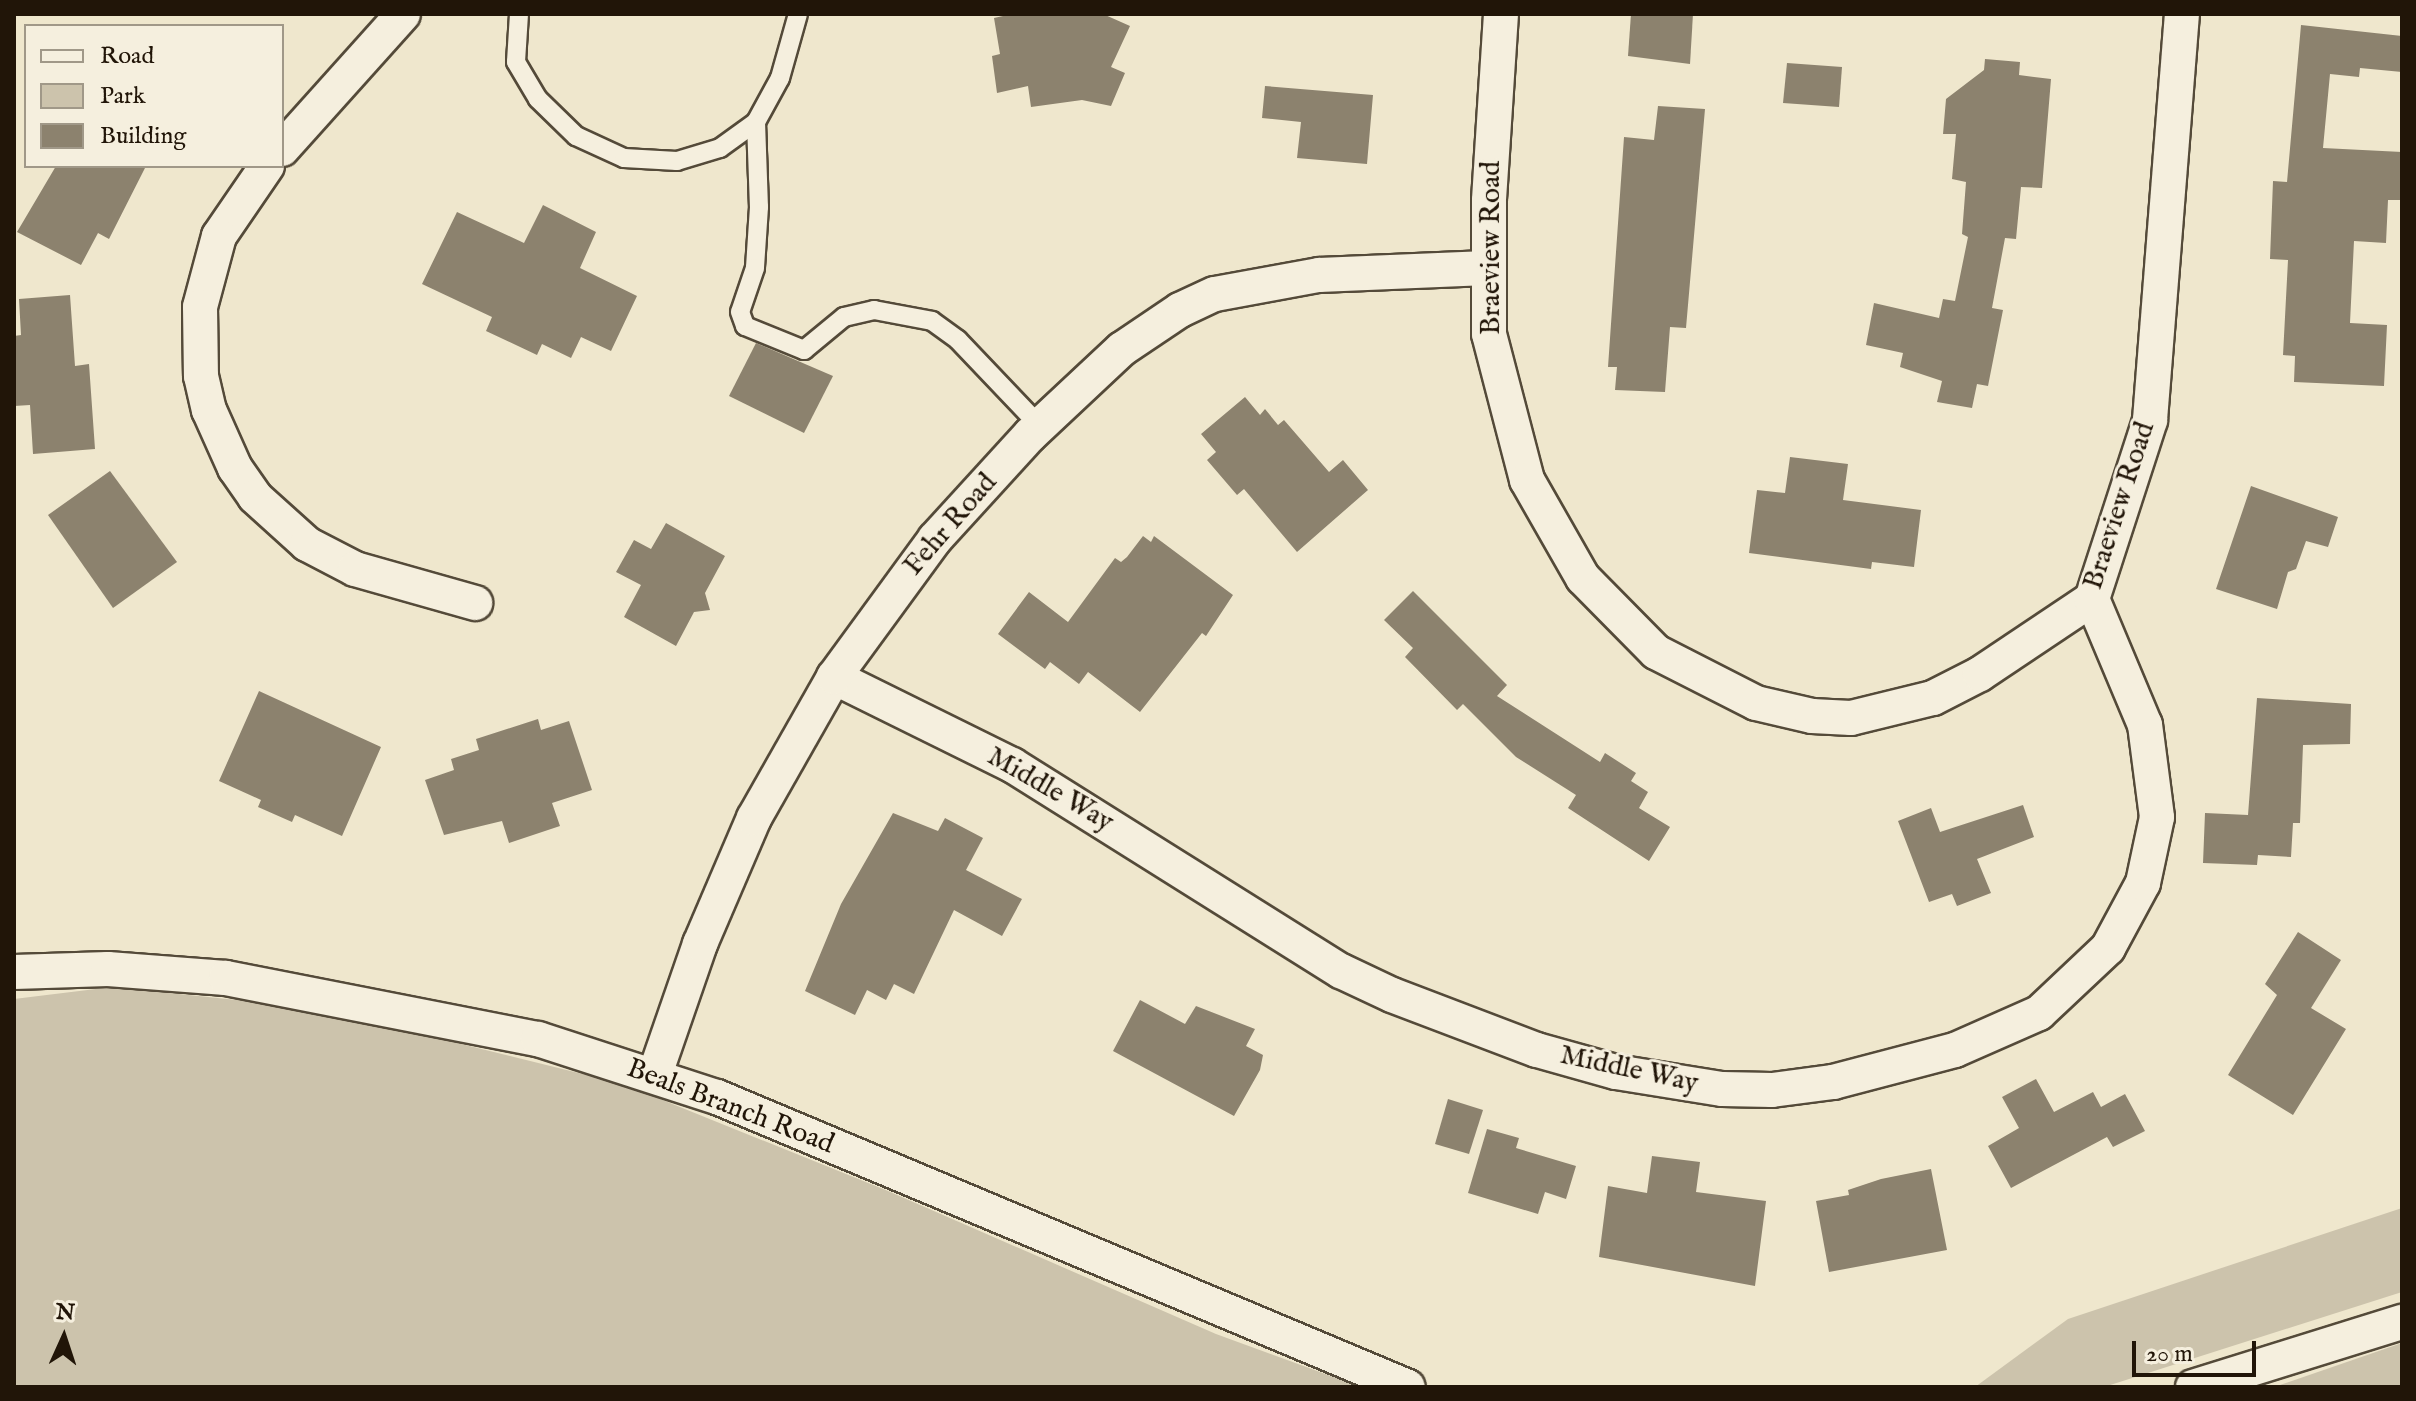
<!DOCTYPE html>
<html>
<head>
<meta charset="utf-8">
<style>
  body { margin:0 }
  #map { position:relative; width:2416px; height:1401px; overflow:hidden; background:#efe7cd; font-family:"IM FELL English",serif }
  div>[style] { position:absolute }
  .green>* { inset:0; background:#ccc3ac }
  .building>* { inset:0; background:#8c826e }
  .roads { filter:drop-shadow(2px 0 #544a39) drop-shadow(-2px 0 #544a39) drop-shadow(0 2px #544a39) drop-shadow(0 -2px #544a39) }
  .service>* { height:18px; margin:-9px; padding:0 9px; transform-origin:9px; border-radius:9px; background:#f5efde }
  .minor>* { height:34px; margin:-17px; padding:0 17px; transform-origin:17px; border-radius:17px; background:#f5efde }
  span { translate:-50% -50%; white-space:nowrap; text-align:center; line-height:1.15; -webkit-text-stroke:6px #f5efde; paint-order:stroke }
  .street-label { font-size:28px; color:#211508 }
  .frame { position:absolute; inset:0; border:16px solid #211508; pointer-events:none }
  .legend { position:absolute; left:24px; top:24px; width:260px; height:144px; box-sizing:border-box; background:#f5efde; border:2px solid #a09888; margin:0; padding:10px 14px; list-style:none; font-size:24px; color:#211508 }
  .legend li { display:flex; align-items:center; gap:16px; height:40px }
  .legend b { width:40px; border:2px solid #a09888 }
  .north { position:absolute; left:24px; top:1297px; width:80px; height:80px; -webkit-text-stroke:6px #f5efde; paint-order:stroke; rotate:3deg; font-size:22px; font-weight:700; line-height:32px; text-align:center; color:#211508 }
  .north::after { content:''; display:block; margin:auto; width:28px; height:36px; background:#211508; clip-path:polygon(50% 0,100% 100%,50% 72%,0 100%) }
  .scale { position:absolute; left:2132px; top:1341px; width:124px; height:36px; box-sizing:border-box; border:4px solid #211508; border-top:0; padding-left:10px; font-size:24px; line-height:28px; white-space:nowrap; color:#211508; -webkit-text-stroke:6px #f5efde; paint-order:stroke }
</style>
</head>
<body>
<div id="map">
  <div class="green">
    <i style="clip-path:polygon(112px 987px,265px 1003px,437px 1038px,623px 1084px,888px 1191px,1216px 1334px,1361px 1387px,14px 1387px,14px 999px)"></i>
    <i style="clip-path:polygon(2402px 1208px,2402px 1292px,2104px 1387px,1975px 1387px,2068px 1319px)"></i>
    <i style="clip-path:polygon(2402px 1343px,2402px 1387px,2274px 1387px)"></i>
  </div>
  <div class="building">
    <i style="clip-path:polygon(1012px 14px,1103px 14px,1130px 26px,1111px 67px,1125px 73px,1111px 106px,1082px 100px,1031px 107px,1028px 86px,997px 93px,992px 56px,1000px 54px,994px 18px)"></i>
    <i style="clip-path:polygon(1631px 14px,1693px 14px,1690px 64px,1628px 56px)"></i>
    <i style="clip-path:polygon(2301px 25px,2402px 36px,2402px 72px,2360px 68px,2359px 77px,2330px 74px,2323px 148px,2402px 152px,2400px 200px,2388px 200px,2386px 243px,2354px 241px,2350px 323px,2387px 325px,2384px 386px,2294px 382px,2295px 356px,2283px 355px,2288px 260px,2270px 259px,2273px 181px,2287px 182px)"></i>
    <i style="clip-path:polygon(1985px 59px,2020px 62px,2019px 75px,2051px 79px,2042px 188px,2021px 187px,2016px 239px,2005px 238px,1992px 308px,2003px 310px,1988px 386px,1977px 384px,1972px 408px,1937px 402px,1942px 381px,1900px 367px,1903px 353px,1866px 345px,1874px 303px,1939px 318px,1943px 299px,1955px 301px,1968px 237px,1962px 234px,1966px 182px,1952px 179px,1956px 134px,1943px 134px,1946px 99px,1984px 70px)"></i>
    <i style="clip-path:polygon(1787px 63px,1842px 67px,1839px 107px,1783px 103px)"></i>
    <i style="clip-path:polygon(1265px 86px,1373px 95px,1367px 164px,1297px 158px,1301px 122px,1262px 118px)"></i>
    <i style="clip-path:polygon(1658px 106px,1705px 109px,1686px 328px,1670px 327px,1665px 392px,1615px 390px,1617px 367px,1608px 367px,1624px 137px,1654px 140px)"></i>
    <i style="clip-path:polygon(56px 166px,146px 166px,109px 239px,98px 233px,81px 265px,17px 232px)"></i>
    <i style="clip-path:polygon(543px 205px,596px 232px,580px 268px,637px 296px,611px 351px,581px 337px,571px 358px,542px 344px,537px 355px,486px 331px,492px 317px,422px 284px,457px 212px,524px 243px)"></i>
    <i style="clip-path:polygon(70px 295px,75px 366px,89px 364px,95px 449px,33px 454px,30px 405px,14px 406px,14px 336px,21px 335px,19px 299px)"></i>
    <i style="clip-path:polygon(756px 343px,833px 376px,804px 433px,729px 396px)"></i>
    <i style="clip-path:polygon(1245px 397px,1260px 415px,1265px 409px,1278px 425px,1284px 420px,1329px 472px,1343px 460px,1368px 490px,1297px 552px,1244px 489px,1237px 495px,1207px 460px,1216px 452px,1201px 434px)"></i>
    <i style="clip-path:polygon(1790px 457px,1848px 464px,1843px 500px,1921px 510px,1914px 567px,1872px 562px,1871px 569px,1749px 553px,1757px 490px,1785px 493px)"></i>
    <i style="clip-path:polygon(110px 471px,177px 562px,113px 608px,48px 515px)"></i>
    <i style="clip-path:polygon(2251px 486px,2338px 517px,2328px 547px,2306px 541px,2296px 569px,2288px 572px,2277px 609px,2216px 589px)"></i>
    <i style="clip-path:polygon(666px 523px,725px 556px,705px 593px,710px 610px,694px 612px,676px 646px,624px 617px,641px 585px,616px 572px,634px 540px,651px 549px)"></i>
    <i style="clip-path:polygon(1143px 536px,1151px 542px,1154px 536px,1233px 595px,1206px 636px,1202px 633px,1140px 712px,1088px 672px,1079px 684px,1050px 662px,1045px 669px,998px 634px,1029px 592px,1068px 622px,1115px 558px,1121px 562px,1127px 557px)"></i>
    <i style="clip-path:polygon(1413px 591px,1507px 685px,1497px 696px,1600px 762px,1605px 753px,1636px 773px,1631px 781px,1648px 792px,1639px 808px,1670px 827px,1649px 861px,1568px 808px,1576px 795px,1516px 757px,1463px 704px,1457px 710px,1405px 657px,1413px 648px,1384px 620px)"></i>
    <i style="clip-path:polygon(259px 691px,381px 747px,342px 836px,295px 815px,292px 822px,258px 807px,261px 800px,219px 781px)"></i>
    <i style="clip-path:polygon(2257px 698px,2351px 704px,2350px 744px,2303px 745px,2300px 823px,2293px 823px,2291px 857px,2258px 855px,2257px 865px,2203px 863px,2205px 813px,2248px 815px)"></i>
    <i style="clip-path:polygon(538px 719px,541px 730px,569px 721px,592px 790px,552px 803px,560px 826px,509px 843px,502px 821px,444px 835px,425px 780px,454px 770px,451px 759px,479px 750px,476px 739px)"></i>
    <i style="clip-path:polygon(2023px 805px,2034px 837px,1977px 859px,1991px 893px,1957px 906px,1952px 894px,1929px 902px,1898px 821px,1931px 808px,1940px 832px)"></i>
    <i style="clip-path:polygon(893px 813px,938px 831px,945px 818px,983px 838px,966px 870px,1022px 899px,1002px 936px,954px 910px,914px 994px,894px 984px,886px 1000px,867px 990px,855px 1015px,805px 991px,841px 904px)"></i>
    <i style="clip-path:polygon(2298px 932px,2341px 960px,2311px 1008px,2346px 1029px,2293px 1115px,2228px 1075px,2277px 995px,2265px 984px)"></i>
    <i style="clip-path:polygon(1140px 1000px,1185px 1024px,1196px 1006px,1255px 1029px,1246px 1046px,1263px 1055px,1260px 1070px,1234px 1116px,1113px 1051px)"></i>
    <i style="clip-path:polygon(2036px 1079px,2054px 1112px,2093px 1092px,2101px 1107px,2125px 1094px,2145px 1131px,2113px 1147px,2107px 1137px,2011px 1188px,1988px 1146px,2019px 1128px,2002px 1097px)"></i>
    <i style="clip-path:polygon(1448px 1099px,1483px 1110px,1469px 1154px,1435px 1144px)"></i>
    <i style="clip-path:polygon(1487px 1129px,1519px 1138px,1516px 1148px,1576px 1166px,1566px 1199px,1545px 1192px,1538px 1214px,1468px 1193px)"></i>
    <i style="clip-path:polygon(1652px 1156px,1700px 1162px,1696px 1192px,1766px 1201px,1755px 1286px,1599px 1257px,1608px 1186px,1647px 1193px)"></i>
    <i style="clip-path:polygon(1931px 1169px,1947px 1250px,1829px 1272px,1816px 1201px,1849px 1195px,1848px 1190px,1881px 1179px)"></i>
  </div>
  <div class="roads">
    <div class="service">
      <i style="left:519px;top:14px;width:48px;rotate:93.6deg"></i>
      <i style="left:516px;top:62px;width:43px;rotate:59.3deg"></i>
      <i style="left:538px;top:99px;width:53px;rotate:44.2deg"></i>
      <i style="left:576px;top:136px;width:53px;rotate:24.6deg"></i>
      <i style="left:624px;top:158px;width:53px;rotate:3.2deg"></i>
      <i style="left:677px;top:161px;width:45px;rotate:-16.8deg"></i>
      <i style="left:720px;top:148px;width:44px;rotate:-35.8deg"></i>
      <i style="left:756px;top:122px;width:50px;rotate:-61.4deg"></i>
      <i style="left:780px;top:78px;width:66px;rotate:-74.3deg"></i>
      <i style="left:756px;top:122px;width:85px;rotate:88deg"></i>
      <i style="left:759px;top:207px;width:61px;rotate:93.8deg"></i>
      <i style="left:755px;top:268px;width:46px;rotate:108.8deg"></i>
      <i style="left:740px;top:312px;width:15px;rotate:70deg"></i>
      <i style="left:745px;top:326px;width:64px;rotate:22.1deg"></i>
      <i style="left:804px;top:350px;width:52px;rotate:-39.5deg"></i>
      <i style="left:844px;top:317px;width:31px;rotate:-13deg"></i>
      <i style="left:874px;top:310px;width:59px;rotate:10.7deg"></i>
      <i style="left:932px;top:321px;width:32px;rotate:36deg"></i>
      <i style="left:958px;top:340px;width:119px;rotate:46.4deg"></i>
    </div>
    <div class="minor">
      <i style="left:1501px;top:14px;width:187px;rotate:93.7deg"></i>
      <i style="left:1489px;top:201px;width:133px;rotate:90deg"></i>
      <i style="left:1489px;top:334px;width:151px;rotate:75.4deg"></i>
      <i style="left:1527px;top:480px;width:113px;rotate:60.3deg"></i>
      <i style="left:1583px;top:578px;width:104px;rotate:45.4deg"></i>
      <i style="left:1656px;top:652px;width:112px;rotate:27deg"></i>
      <i style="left:1756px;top:703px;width:57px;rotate:13.1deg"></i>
      <i style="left:1812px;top:716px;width:39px;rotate:3deg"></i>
      <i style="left:1851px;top:718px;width:84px;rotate:-13.7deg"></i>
      <i style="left:1933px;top:698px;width:53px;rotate:-27.1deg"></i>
      <i style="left:1980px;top:674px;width:135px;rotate:-33.8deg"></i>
      <i style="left:2092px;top:599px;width:188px;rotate:-72deg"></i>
      <i style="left:2150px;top:420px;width:407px;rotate:-85.5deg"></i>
      <i style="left:282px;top:149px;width:181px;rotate:-48.1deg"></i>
      <i style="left:267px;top:166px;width:85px;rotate:124.4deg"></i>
      <i style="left:219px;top:236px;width:73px;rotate:105deg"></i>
      <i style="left:200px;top:307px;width:69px;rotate:89.2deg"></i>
      <i style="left:201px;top:376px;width:35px;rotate:77deg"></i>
      <i style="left:209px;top:410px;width:64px;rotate:65.9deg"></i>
      <i style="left:235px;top:468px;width:35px;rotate:55deg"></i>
      <i style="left:255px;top:497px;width:70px;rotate:42.1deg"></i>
      <i style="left:307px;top:544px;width:54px;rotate:27.5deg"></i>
      <i style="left:355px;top:569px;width:125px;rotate:15.8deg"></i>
      <i style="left:834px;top:677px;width:199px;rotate:26.3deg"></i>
      <i style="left:1012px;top:765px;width:388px;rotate:32.1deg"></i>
      <i style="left:1341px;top:971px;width:56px;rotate:25.2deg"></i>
      <i style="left:1392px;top:995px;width:155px;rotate:20.8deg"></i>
      <i style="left:1537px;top:1050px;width:82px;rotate:15.6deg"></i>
      <i style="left:1616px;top:1072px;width:107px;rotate:9.1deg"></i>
      <i style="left:1722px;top:1089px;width:50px;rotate:1.1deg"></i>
      <i style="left:1772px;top:1090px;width:62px;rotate:-7.5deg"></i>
      <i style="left:1833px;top:1082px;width:126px;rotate:-14.7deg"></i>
      <i style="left:1955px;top:1050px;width:92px;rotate:-23.8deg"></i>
      <i style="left:2039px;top:1013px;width:95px;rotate:-43.3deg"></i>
      <i style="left:2108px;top:948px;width:74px;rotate:-61.7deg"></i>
      <i style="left:2143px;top:883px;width:67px;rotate:-78deg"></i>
      <i style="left:2157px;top:817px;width:93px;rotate:-97.4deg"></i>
      <i style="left:2145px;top:725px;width:137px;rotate:-112.8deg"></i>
      <i style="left:14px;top:972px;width:94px;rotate:-1.8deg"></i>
      <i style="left:108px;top:969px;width:118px;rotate:4.4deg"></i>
      <i style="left:226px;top:978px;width:318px;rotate:11.1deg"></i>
      <i style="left:538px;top:1039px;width:188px;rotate:18deg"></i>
      <i style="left:717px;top:1097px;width:749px;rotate:22.77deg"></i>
      <i style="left:655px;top:1074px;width:138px;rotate:-70.9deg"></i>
      <i style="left:700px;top:944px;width:137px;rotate:-66.8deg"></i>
      <i style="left:754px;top:818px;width:162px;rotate:-60.4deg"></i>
      <i style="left:834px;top:677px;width:171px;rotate:-53.8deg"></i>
      <i style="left:935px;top:539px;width:141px;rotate:-47.6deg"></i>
      <i style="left:1030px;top:435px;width:126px;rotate:-43.1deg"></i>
      <i style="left:1122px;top:349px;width:70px;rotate:-33.9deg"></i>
      <i style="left:1180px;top:310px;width:38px;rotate:-25deg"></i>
      <i style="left:1215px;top:294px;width:106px;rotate:-10.4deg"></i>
      <i style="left:1319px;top:275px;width:168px;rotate:-2.4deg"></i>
      <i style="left:2193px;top:1387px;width:219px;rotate:-17.3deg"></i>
    </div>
  </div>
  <div class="street-label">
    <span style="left:1492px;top:248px;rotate:-90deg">Braeview Road</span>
    <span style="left:2120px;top:506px;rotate:-72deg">Braeview Road</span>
    <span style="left:951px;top:525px;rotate:-49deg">Fehr Road</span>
    <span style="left:1050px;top:790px;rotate:30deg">Middle Way</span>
    <span style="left:1629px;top:1070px;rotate:12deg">Middle Way</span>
    <span style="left:730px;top:1107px;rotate:21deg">Beals Branch Road</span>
  </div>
  <div class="frame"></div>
  <ul class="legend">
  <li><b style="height:10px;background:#f5efde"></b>Road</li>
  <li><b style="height:22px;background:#ccc3ac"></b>Park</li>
  <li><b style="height:22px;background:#8c826e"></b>Building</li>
  </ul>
  <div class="north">N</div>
  <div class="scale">20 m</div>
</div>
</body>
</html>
